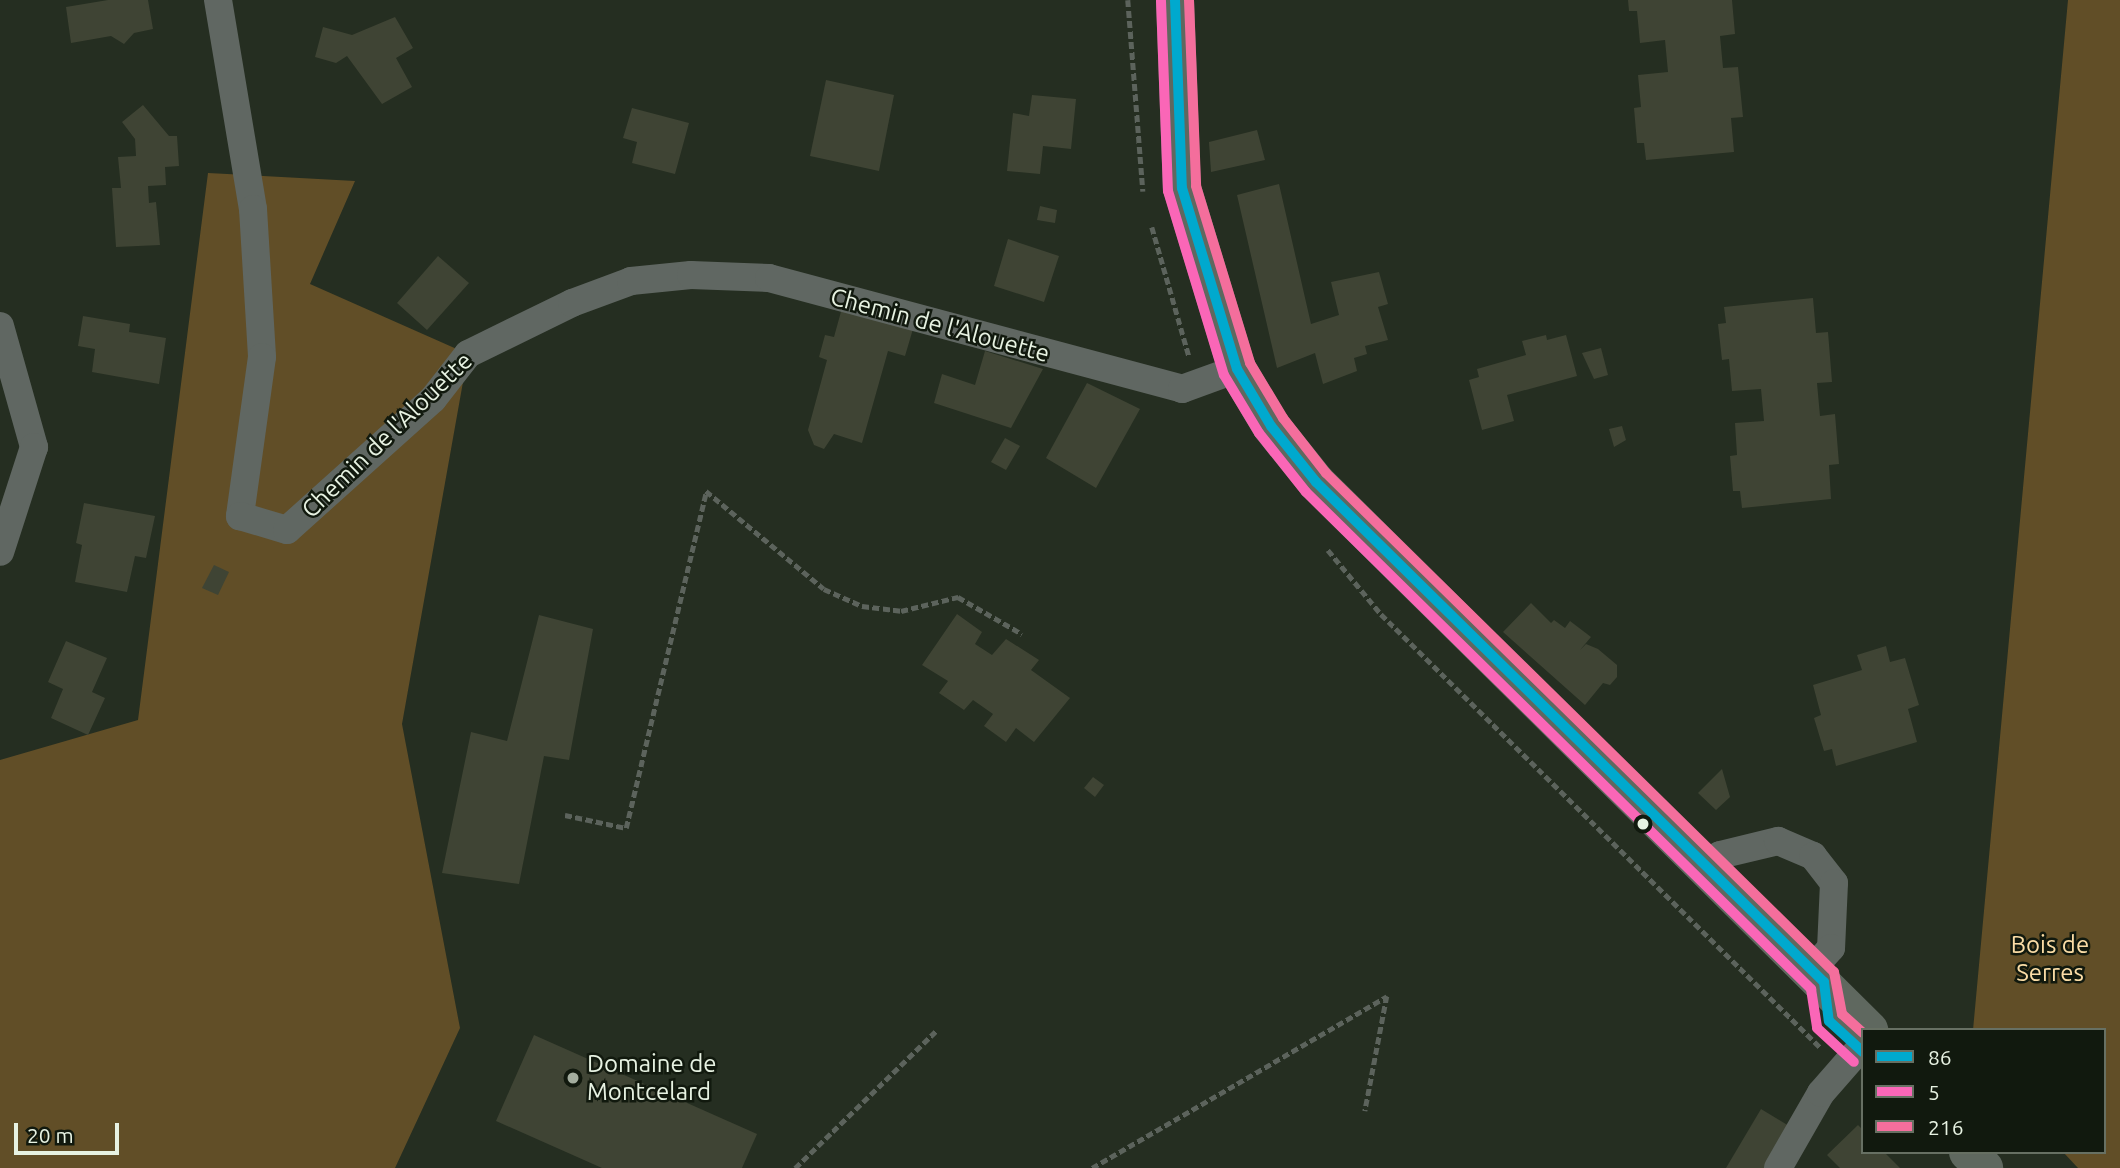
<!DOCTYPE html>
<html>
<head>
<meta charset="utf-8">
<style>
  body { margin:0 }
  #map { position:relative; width:2120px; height:1168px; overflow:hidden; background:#252e21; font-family:Ubuntu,sans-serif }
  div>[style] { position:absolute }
  .forest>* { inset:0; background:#614e27 }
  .building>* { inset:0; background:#3f4434 }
  .path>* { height:4.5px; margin-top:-2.25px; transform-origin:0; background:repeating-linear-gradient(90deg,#5c635c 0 7px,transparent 0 10.5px) }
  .street>* { height:28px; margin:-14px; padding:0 14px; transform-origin:14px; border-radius:14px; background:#606762 }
  .primary>* { height:38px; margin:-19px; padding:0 19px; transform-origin:19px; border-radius:19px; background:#5f685f }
  .bus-1>* { height:10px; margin:-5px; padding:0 5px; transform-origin:5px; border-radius:5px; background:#00a9ce }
  .bus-2>* { height:10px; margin:-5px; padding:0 5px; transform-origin:5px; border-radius:5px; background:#fa66b7 }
  .bus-3>* { height:10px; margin:-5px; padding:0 5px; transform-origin:5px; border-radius:5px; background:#f46e9c }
  .dots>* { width:19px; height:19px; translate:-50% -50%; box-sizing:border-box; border:4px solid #11190e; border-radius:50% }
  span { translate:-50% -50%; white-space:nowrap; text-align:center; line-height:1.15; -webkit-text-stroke:5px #11190e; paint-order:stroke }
  .street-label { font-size:24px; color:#e7f2e2 }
  .park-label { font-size:24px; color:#fbdda6 }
  .poi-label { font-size:24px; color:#e7f2e2 }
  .left { translate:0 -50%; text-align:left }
  .legend { position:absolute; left:1861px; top:1028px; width:245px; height:126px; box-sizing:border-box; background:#11190e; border:2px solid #677063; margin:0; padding:9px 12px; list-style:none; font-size:21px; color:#e7f2e2 }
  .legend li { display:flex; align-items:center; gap:14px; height:35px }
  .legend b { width:35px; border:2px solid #677063 }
  .scale { position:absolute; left:14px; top:1123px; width:105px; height:32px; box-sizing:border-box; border:4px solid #e7f2e2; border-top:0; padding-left:9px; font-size:21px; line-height:24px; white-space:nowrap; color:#e7f2e2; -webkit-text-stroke:5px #11190e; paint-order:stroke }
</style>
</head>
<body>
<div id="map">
  <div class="forest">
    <i style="clip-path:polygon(2068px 0,2120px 0,2120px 1168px,2078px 1168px,2063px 1152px,2104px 1152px,2104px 1030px,1973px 1030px)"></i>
    <i style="clip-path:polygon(208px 173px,355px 181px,310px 284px,468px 354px,402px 724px,460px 1028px,395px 1168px,0 1168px,0 760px,138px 720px)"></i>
  </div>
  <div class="building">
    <i style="clip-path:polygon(108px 0,148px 0,153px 29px,134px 33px,124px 44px,111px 36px,71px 43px,66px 7px)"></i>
    <i style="clip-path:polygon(1628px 0,1732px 0,1735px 34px,1720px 36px,1723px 68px,1738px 67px,1743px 117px,1731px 118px,1734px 152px,1646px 160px,1644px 143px,1637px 143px,1634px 108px,1641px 107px,1638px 75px,1668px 72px,1665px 40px,1640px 43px,1637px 11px,1629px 11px)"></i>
    <i style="clip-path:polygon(395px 17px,413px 48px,396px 58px,412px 87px,382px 104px,347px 56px,336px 63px,315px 57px,323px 27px,352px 35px)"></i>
    <i style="clip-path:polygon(826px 80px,894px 95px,879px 171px,810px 156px)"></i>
    <i style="clip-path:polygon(1032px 95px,1076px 99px,1071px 149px,1043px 146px,1040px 174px,1007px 171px,1013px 113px,1029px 116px)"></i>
    <i style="clip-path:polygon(143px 105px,169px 136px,177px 136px,179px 166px,165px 167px,166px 185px,148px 186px,149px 203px,156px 202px,160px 245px,116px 247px,112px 188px,121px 188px,118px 157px,136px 156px,135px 139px,122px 122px)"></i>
    <i style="clip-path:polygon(632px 108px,689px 123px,675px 174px,632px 163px,637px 142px,623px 138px)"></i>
    <i style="clip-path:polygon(1257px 130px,1265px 160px,1211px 172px,1209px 142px)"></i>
    <i style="clip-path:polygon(1279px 184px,1311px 324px,1339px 315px,1331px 282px,1379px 272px,1388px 304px,1378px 307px,1388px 340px,1365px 346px,1367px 354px,1354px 358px,1357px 371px,1323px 384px,1315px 353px,1277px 368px,1237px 195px)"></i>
    <i style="clip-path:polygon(1040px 206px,1057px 210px,1055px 223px,1037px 220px)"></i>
    <i style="clip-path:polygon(1008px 239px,1059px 256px,1044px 302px,994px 286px)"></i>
    <i style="clip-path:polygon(438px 256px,469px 283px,427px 330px,397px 303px)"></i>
    <i style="clip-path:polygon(1813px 298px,1816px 333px,1828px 332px,1832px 382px,1817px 383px,1820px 416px,1835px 414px,1839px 464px,1829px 465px,1831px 499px,1742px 508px,1740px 491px,1733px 491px,1730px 456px,1737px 455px,1735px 423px,1764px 421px,1761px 389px,1732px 391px,1729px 359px,1722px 360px,1718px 324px,1726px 323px,1724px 307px)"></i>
    <i style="clip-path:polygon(842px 308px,913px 329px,905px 356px,888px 351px,862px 443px,834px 434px,824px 449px,814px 445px,808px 430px,827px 360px,819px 357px,825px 335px,834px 337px)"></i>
    <i style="clip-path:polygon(83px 316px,130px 324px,129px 332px,166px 338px,159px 384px,92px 372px,95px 349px,78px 346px)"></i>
    <i style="clip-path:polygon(1546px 335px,1547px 340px,1566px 335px,1577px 376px,1507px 395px,1514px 421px,1482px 430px,1469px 380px,1479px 377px,1477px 369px,1526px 355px,1522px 341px)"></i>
    <i style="clip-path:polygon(1601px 348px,1608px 375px,1594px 379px,1582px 353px)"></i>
    <i style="clip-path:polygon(985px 351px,1043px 369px,1011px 428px,934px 403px,942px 374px,975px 385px)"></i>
    <i style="clip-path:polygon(1087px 383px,1140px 409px,1096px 488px,1046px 458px)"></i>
    <i style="clip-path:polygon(1622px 426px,1626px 440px,1614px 447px,1609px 429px)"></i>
    <i style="clip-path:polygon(1005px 438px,1020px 446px,1006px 470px,991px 462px)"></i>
    <i style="clip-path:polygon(84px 503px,155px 516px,146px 558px,135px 556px,127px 592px,75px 582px,82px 545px,76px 543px)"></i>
    <i style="clip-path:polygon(214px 565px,229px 572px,218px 595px,202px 588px)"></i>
    <i style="clip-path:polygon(1531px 603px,1551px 623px,1554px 620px,1565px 628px,1570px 621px,1591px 637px,1580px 650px,1586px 644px,1598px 649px,1617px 665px,1617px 677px,1610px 685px,1603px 683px,1585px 705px,1503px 632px)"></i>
    <i style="clip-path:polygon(957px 614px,982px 632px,975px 644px,992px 655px,1006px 639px,1039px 660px,1031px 670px,1070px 698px,1034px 742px,1016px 728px,1006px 742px,984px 726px,993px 714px,973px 700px,964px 710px,939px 693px,948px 681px,922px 665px)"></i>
    <i style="clip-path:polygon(539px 615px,593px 629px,569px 760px,544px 756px,519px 884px,442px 873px,471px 732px,507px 741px)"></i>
    <i style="clip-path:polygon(66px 641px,107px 658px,92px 692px,105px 698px,88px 735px,51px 718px,63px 689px,48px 682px)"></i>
    <i style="clip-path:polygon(1886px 646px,1890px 662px,1905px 658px,1919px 705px,1908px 709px,1917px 742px,1836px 766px,1832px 749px,1824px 751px,1814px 718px,1821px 715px,1813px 685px,1862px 670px,1857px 655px)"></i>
    <i style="clip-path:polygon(1722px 769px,1730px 797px,1716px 810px,1698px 793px)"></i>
    <i style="clip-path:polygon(1093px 777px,1104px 785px,1095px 797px,1084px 788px)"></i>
    <i style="clip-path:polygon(534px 1035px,757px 1134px,742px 1168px,602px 1168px,496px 1121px)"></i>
    <i style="clip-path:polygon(1761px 1109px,1789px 1126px,1765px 1168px,1726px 1168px)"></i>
    <i style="clip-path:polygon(1858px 1125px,1863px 1130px,1863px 1152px,1884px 1152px,1900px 1168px,1840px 1168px,1827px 1155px)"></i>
  </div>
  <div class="path">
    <i style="left:1128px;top:0;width:192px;rotate:85.5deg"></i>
    <i style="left:1152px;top:227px;width:134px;rotate:74deg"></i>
    <i style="left:1328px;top:550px;width:83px;rotate:50.4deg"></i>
    <i style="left:1381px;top:614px;width:618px;rotate:44.61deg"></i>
    <i style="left:565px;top:815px;width:62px;rotate:12deg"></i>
    <i style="left:626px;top:828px;width:346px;rotate:-76.6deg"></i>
    <i style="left:706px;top:491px;width:153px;rotate:39.7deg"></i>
    <i style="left:824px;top:589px;width:42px;rotate:24.1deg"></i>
    <i style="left:862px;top:606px;width:39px;rotate:7deg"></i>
    <i style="left:901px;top:611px;width:59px;rotate:-13.8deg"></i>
    <i style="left:958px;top:597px;width:74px;rotate:30deg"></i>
    <i style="left:795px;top:1168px;width:197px;rotate:-44.2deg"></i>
    <i style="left:1092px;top:1168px;width:341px;rotate:-30.2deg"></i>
    <i style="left:1387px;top:996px;width:117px;rotate:100.8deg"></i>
  </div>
  <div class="street">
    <i style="left:218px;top:0;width:212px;rotate:80.5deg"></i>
    <i style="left:253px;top:209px;width:148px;rotate:86.5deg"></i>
    <i style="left:262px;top:357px;width:161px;rotate:97.9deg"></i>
    <i style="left:240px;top:516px;width:49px;rotate:16.6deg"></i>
    <i style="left:287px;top:530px;width:196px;rotate:-41.9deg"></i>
    <i style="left:433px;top:399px;width:57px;rotate:-52.1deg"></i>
    <i style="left:468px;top:354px;width:116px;rotate:-26.1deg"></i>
    <i style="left:572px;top:303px;width:63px;rotate:-20.4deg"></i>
    <i style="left:631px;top:281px;width:60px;rotate:-5.7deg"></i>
    <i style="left:691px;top:275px;width:78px;rotate:2.2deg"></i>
    <i style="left:769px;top:278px;width:428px;rotate:15deg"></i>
    <i style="left:1182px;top:389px;width:59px;rotate:-20deg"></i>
    <i style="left:0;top:326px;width:126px;rotate:74.3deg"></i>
    <i style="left:34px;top:447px;width:110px;rotate:107.9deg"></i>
    <i style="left:1707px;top:868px;width:18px;rotate:-45deg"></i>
    <i style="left:1720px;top:855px;width:60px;rotate:-13.6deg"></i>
    <i style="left:1778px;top:841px;width:38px;rotate:23deg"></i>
    <i style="left:1813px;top:856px;width:34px;rotate:52deg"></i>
    <i style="left:1834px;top:883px;width:65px;rotate:92.6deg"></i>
    <i style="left:1831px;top:948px;width:28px;rotate:132deg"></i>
    <i style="left:1778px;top:1168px;width:86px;rotate:-60.2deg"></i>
    <i style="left:1821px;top:1093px;width:64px;rotate:-48.8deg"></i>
  </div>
  <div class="primary">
    <i style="left:1175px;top:0;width:188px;rotate:87.9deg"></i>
    <i style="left:1182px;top:188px;width:189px;rotate:73.1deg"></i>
    <i style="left:1237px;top:369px;width:66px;rotate:59.2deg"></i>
    <i style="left:1271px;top:426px;width:72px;rotate:51.2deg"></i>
    <i style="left:1316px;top:482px;width:779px;rotate:44.74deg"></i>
    <i style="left:1968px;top:1152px;width:23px;rotate:45deg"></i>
  </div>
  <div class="bus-1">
    <i style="left:1175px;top:0;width:188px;rotate:87.9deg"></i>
    <i style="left:1182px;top:188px;width:189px;rotate:73.1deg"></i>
    <i style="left:1237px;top:369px;width:66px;rotate:59.2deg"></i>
    <i style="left:1271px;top:426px;width:72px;rotate:51.2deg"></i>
    <i style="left:1316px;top:482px;width:713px;rotate:44.55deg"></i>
    <i style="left:1824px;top:982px;width:39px;rotate:83deg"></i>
    <i style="left:1829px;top:1021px;width:46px;rotate:42.4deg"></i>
  </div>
  <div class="bus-2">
    <i style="left:1161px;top:1px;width:190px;rotate:87.9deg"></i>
    <i style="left:1168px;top:191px;width:192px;rotate:73.1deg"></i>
    <i style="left:1224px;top:375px;width:68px;rotate:58.9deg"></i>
    <i style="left:1259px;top:433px;width:75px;rotate:51.5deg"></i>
    <i style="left:1306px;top:492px;width:709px;rotate:44.54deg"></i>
    <i style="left:1811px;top:989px;width:39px;rotate:81deg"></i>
    <i style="left:1817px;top:1028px;width:50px;rotate:42.6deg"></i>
  </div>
  <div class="bus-3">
    <i style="left:1189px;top:0;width:186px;rotate:87.8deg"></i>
    <i style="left:1196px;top:186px;width:185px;rotate:73deg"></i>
    <i style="left:1250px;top:363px;width:64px;rotate:59deg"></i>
    <i style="left:1283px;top:418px;width:70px;rotate:52deg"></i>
    <i style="left:1326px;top:473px;width:712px;rotate:44.49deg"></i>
    <i style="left:1834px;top:972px;width:43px;rotate:79.2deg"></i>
    <i style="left:1842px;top:1014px;width:28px;rotate:42deg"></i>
  </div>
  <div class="dots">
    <i style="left:1643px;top:824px;background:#e7f2e2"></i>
    <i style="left:573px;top:1078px;background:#a3ad9e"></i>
  </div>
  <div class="street-label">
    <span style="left:940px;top:325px;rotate:15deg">Chemin de l'Alouette</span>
    <span style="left:387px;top:435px;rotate:-44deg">Chemin de l'Alouette</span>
  </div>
  <div class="park-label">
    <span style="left:2050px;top:959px">Bois de<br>Serres</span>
  </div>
  <div class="poi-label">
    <span class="left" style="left:587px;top:1078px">Domaine de<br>Montcelard</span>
  </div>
  <ul class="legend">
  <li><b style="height:9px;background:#00a9ce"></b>86</li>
  <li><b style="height:9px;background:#fa66b7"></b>5</li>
  <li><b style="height:9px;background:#f46e9c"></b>216</li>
  </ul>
  <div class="scale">20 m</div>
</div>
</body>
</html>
